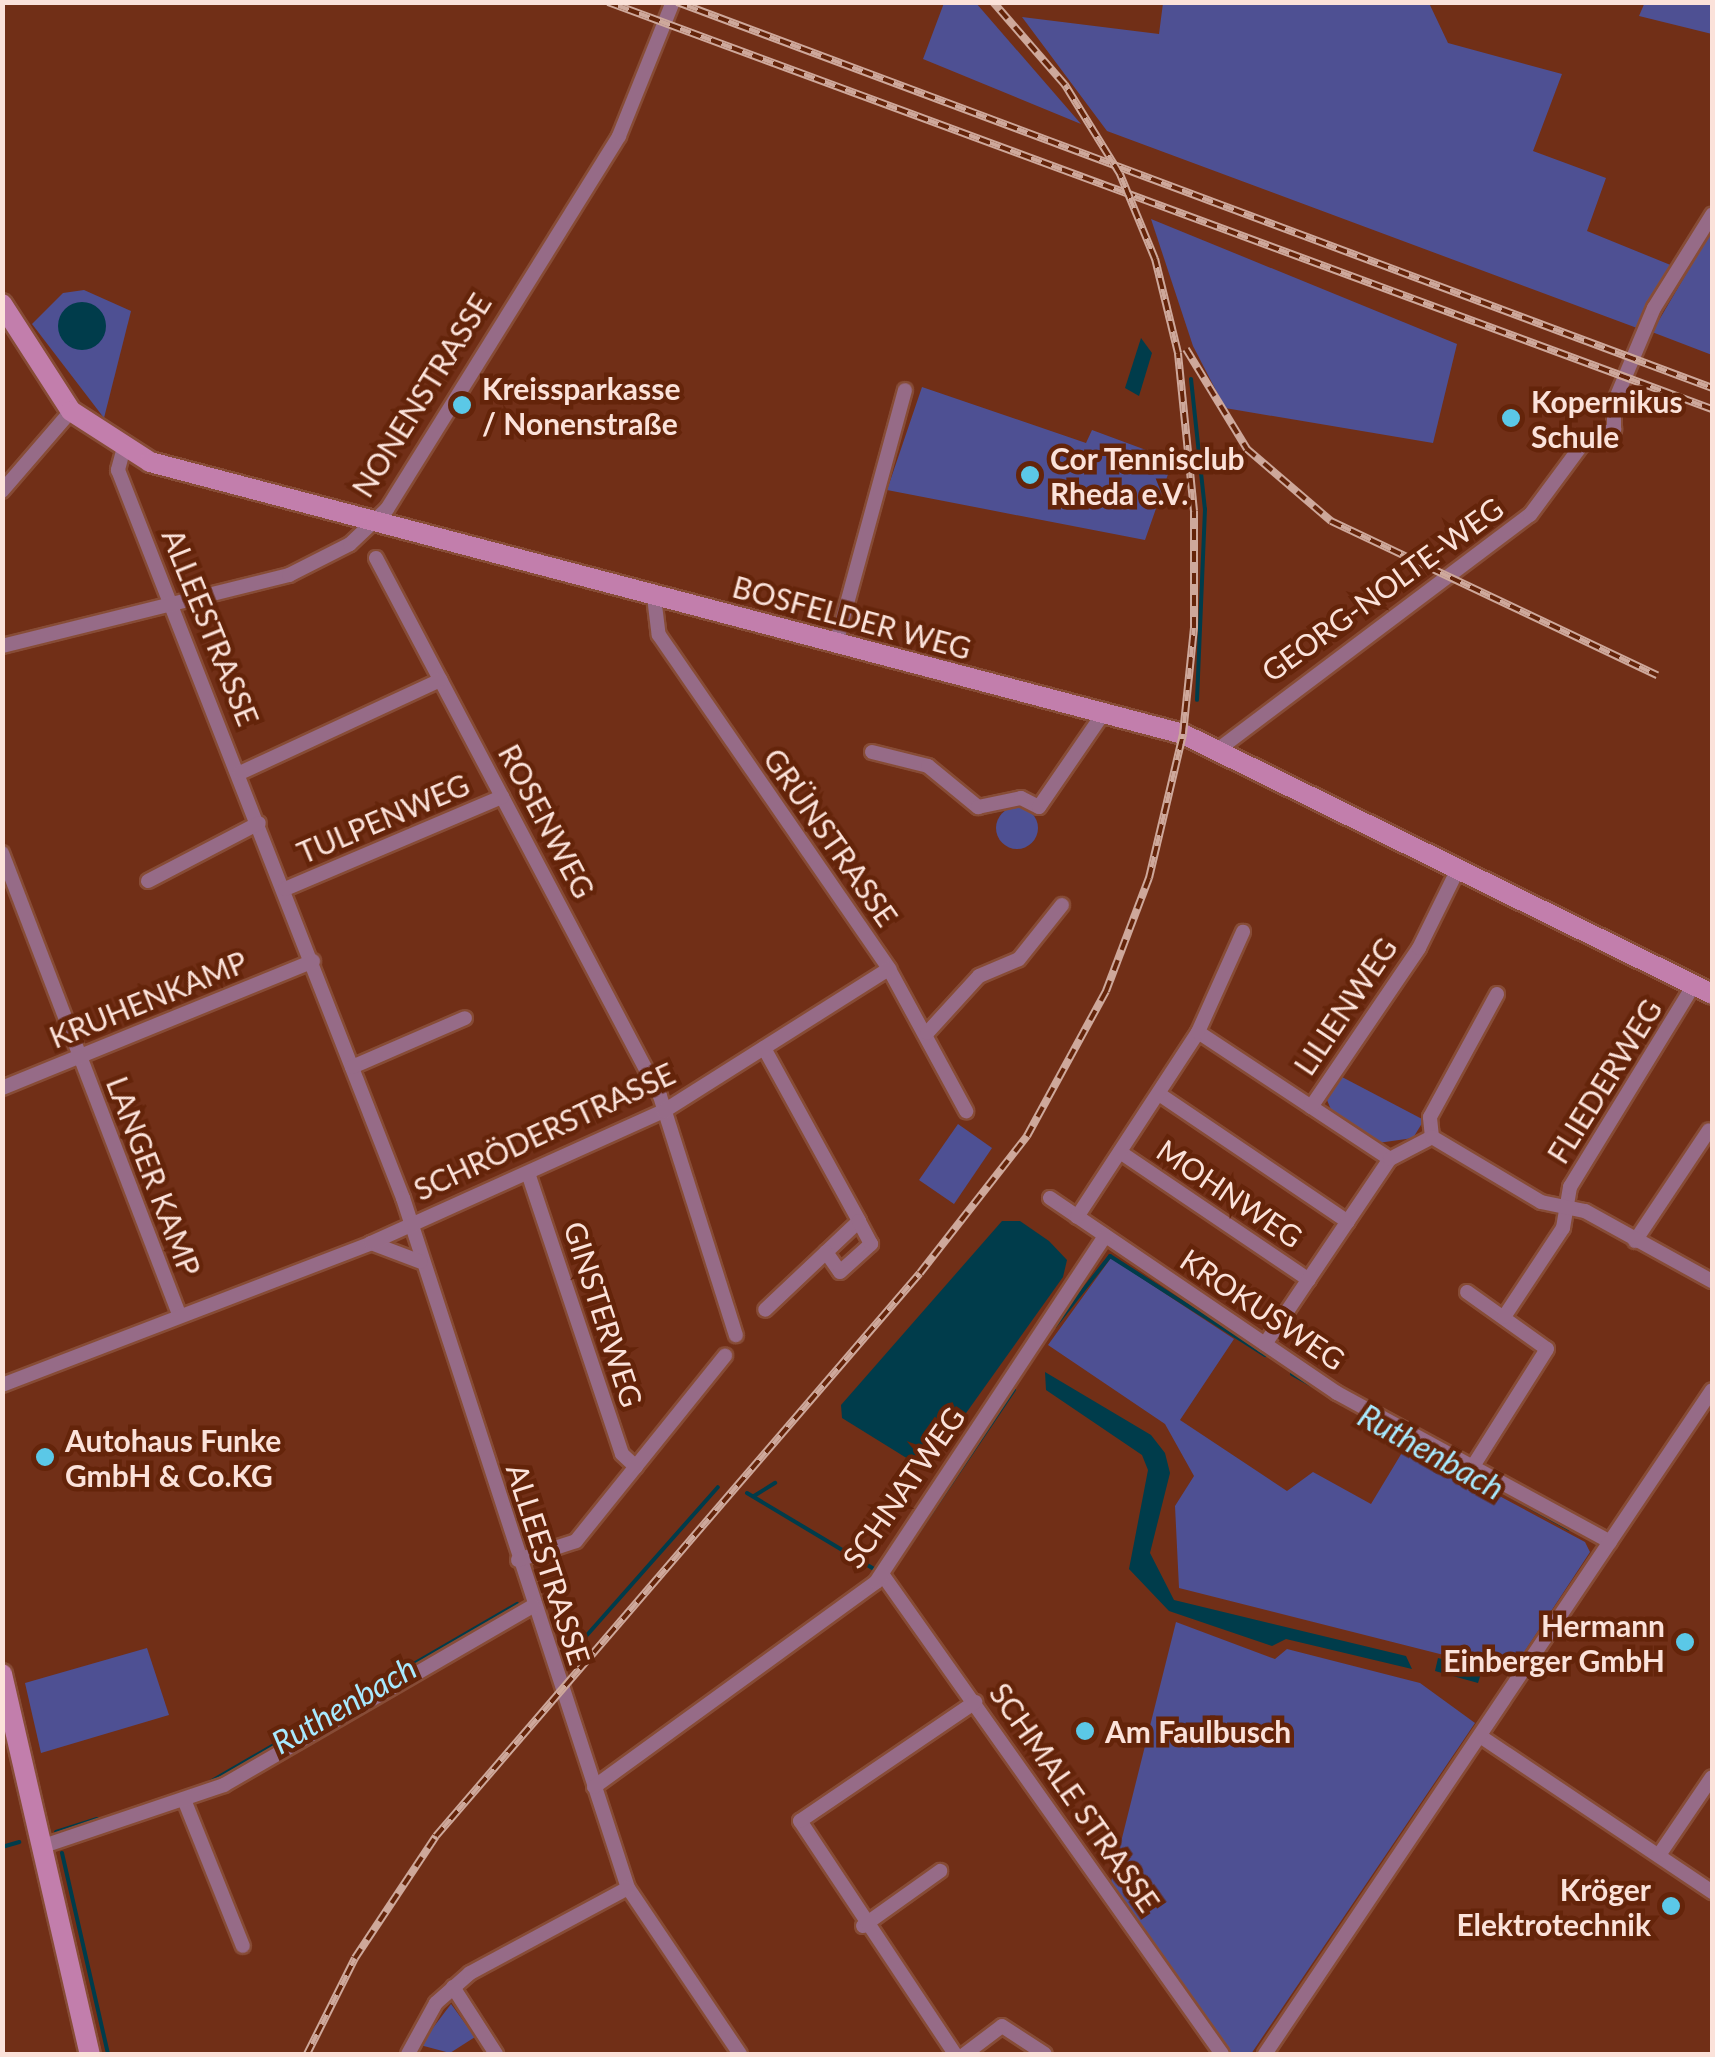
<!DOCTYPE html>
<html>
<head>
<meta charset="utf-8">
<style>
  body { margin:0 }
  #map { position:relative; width:1715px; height:2057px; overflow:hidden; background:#712f17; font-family:Lato,sans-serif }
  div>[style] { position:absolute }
  .green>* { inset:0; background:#4e5093 }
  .round { border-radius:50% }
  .water>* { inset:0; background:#003c4b }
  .stream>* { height:4px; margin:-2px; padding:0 2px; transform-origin:2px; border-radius:2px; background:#003c4b }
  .roads { filter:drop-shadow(2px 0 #874c36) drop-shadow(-2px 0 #874c36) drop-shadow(0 2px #874c36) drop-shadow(0 -2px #874c36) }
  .street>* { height:14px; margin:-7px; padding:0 7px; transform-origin:7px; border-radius:7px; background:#966b87 }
  .secondary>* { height:20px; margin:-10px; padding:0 10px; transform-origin:10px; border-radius:10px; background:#c27eac }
  .rail>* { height:8px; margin-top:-4px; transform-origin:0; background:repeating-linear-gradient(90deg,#64240a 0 11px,#cea89b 0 22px); box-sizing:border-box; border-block:2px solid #cea89b }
  .dots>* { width:28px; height:28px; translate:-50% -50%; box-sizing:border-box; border:5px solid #64240a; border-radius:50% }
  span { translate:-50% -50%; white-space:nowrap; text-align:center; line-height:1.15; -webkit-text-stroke:9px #64240a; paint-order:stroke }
  .poi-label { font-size:30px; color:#fbe2da; font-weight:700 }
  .left { translate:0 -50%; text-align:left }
  .right { translate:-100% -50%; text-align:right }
  .street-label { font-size:30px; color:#fbe2da }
  .water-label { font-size:32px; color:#a7e9fe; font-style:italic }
  .frame { position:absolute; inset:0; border:5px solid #fbe2da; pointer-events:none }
</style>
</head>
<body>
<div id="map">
  <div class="green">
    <i style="clip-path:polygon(1645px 2px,1712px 3px,1712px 34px,1639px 16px)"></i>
    <i style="clip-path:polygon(944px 3px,976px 3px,1081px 124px,923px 59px)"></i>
    <i style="clip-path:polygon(1163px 3px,1429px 3px,1448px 43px,1562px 74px,1533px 151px,1606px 178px,1587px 231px,1673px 266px,1637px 328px,1107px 131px,1022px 17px,1159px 34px)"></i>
    <i style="clip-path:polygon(1151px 219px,1457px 344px,1433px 443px,1225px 408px,1193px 346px)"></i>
    <i style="clip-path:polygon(1712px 230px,1712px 355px,1652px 332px)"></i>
    <i style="clip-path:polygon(84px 290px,131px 311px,104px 418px,32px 324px,63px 293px)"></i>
    <i style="clip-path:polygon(922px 387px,1086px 443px,1092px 430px,1173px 460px,1145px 540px,887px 490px)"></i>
    <i class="round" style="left:996px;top:807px;width:42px;height:42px"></i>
    <i style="clip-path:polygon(1342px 1077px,1424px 1120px,1413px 1138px,1378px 1143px,1332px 1112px,1327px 1100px)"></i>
    <i style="clip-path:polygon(958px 1124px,992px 1148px,954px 1204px,919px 1180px)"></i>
    <i style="clip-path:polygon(1111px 1258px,1234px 1339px,1180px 1420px,1287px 1491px,1313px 1472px,1371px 1504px,1406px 1446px,1585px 1542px,1590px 1552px,1511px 1672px,1179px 1588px,1175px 1506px,1194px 1476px,1165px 1424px,1048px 1345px)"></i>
    <i style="clip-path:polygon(1176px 1622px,1275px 1659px,1287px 1649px,1420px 1683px,1475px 1723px,1251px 2054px,1230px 2054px,1111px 1882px)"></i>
    <i style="clip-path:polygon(147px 1648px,169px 1715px,41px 1753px,25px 1683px)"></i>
    <i style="clip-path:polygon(451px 2004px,475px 2037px,450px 2053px,420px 2045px)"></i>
  </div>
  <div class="water">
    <i class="round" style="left:58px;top:302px;width:48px;height:48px"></i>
    <i style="clip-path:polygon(1141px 338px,1152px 353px,1139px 396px,1125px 388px)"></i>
    <i style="clip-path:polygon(1002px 1221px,1020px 1221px,1049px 1241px,1067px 1260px,1063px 1277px,929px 1465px,913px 1462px,842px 1418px,841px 1405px)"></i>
    <i style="clip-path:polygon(1045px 1372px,1151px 1435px,1165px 1453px,1170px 1473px,1150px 1553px,1174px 1600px,1406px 1656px,1412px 1669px,1286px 1639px,1272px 1646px,1169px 1611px,1129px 1569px,1148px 1470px,1142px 1455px,1046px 1390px)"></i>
    <i style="clip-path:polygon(1438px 1658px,1482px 1670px,1478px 1683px,1435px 1671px)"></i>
  </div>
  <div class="stream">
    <i style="left:1191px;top:379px;width:131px;rotate:83.9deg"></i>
    <i style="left:1205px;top:509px;width:191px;rotate:92.4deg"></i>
    <i style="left:1055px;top:1326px;width:89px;rotate:-51.8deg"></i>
    <i style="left:1110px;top:1256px;width:184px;rotate:32.6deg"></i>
    <i style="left:1292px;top:1374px;width:317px;rotate:29.2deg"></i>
    <i style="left:747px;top:1493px;width:148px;rotate:30.9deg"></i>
    <i style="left:754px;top:1496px;width:25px;rotate:-32deg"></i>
    <i style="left:906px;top:1550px;width:193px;rotate:-56deg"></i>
    <i style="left:572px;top:1652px;width:220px;rotate:-48.5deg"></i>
    <i style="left:210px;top:1782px;width:355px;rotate:-30.1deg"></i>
    <i style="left:56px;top:1832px;width:43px;rotate:-17.6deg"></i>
    <i style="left:2px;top:1847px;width:18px;rotate:-16deg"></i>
    <i style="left:62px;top:1853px;width:206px;rotate:77.1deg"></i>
  </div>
  <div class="roads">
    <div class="street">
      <i style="left:123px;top:451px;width:20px;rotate:105deg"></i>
      <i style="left:118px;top:470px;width:782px;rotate:68.62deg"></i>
      <i style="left:403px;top:1198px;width:726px;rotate:71.94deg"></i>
      <i style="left:628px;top:1888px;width:200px;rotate:56deg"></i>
      <i style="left:2px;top:491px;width:106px;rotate:-49.2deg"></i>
      <i style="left:376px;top:558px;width:608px;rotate:62.17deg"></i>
      <i style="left:660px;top:1096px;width:251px;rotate:72.4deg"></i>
      <i style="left:654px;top:597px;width:38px;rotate:83deg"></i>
      <i style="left:659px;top:635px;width:406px;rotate:55.4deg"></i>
      <i style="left:889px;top:969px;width:162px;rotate:61.5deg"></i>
      <i style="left:836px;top:644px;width:263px;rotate:-74.8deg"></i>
      <i style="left:2px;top:646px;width:296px;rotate:-13.9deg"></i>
      <i style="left:289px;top:575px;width:68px;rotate:-26.9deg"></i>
      <i style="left:350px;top:544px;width:51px;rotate:-43.4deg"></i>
      <i style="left:387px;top:509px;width:439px;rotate:-58.1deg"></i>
      <i style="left:619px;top:136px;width:144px;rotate:-68.1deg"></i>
      <i style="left:1219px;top:749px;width:389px;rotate:-37deg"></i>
      <i style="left:1530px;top:515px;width:91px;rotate:-53.5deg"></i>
      <i style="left:1584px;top:442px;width:33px;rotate:-23deg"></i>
      <i style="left:1614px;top:429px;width:26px;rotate:-90deg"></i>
      <i style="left:1614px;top:403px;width:103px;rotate:-67.2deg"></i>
      <i style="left:1654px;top:308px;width:110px;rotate:-58.1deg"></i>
      <i style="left:872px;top:752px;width:58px;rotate:14deg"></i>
      <i style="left:928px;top:766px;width:65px;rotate:39.4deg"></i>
      <i style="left:978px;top:807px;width:44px;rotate:-11.8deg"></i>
      <i style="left:1021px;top:798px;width:20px;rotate:27deg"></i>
      <i style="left:1039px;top:807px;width:113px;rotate:-55.5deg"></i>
      <i style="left:240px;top:773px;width:221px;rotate:-24.9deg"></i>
      <i style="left:2px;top:853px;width:494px;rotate:69deg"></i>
      <i style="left:148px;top:881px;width:125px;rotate:-27.6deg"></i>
      <i style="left:285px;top:889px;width:236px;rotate:-23deg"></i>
      <i style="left:1198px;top:1032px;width:230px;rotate:33.5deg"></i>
      <i style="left:927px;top:1033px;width:77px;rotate:-47.6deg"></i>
      <i style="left:979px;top:976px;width:43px;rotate:-23deg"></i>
      <i style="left:1019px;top:959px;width:69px;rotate:-51.5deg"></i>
      <i style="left:764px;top:1048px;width:197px;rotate:61.2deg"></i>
      <i style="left:859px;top:1221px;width:129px;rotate:136.6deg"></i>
      <i style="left:352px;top:1067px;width:123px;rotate:-23.4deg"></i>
      <i style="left:2px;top:1088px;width:336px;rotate:-22.2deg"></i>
      <i style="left:1159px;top:1094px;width:228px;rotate:34.1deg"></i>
      <i style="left:1311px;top:1107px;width:192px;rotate:-55.8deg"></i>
      <i style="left:1419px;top:948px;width:88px;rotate:-63.7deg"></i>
      <i style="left:1432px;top:1137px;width:20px;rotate:-96deg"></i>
      <i style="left:1430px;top:1117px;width:140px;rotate:-61.4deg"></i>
      <i style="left:1120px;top:1152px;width:228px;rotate:34.1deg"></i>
      <i style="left:528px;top:1173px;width:296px;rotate:71.5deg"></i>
      <i style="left:622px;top:1454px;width:19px;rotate:43deg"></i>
      <i style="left:1050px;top:1198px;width:347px;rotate:34.2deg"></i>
      <i style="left:1337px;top:1393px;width:311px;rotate:28.6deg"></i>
      <i style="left:1077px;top:1217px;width:221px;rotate:-56.8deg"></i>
      <i style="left:1198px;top:1032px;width:110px;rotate:-65.8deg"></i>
      <i style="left:1635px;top:1241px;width:133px;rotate:-56.3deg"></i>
      <i style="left:371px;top:1243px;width:53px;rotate:20.8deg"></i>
      <i style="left:826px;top:1252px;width:24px;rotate:55deg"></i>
      <i style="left:840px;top:1272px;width:42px;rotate:-42.1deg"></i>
      <i style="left:871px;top:1244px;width:26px;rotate:-118deg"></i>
      <i style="left:1467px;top:1292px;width:98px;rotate:35.5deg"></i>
      <i style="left:1547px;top:1349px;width:138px;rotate:122.3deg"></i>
      <i style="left:1504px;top:1317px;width:107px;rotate:-56.5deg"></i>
      <i style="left:1563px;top:1228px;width:42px;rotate:-80.3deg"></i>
      <i style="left:1570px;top:1187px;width:237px;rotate:-58.5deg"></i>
      <i style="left:1265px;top:1344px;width:223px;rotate:-56deg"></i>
      <i style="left:1390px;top:1159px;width:47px;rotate:-27.6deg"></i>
      <i style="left:1432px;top:1137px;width:127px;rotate:30.8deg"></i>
      <i style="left:1541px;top:1202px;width:45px;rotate:11.6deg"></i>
      <i style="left:1585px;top:1211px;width:145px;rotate:28.9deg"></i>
      <i style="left:2px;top:1385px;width:395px;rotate:-21deg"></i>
      <i style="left:371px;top:1243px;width:321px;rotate:-24.3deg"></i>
      <i style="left:664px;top:1111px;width:266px;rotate:-32.3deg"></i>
      <i style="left:518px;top:1560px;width:61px;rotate:-18.1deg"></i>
      <i style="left:576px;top:1541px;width:238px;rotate:-51.2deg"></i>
      <i style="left:882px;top:1574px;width:588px;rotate:54.69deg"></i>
      <i style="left:1480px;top:1736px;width:280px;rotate:33.9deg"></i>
      <i style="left:594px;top:1787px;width:349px;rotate:-36deg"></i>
      <i style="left:876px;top:1582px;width:415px;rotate:-56.5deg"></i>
      <i style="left:185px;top:1802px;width:155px;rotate:68.1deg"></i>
      <i style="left:41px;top:1847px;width:193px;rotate:-18.7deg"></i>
      <i style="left:224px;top:1785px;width:357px;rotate:-30.1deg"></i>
      <i style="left:1659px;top:1855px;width:94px;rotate:-55.8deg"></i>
      <i style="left:863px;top:1926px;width:95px;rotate:-35.5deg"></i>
      <i style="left:453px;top:1987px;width:80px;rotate:57.3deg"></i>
      <i style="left:408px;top:2054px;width:58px;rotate:-61.2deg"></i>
      <i style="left:436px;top:2003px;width:45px;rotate:-41.4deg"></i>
      <i style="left:470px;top:1973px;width:179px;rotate:-28.3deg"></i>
      <i style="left:955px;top:2054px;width:280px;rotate:-123.6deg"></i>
      <i style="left:800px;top:1821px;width:212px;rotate:-34.2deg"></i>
      <i style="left:965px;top:2054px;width:46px;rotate:-37.1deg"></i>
      <i style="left:1002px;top:2026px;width:51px;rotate:33.1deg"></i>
      <i style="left:1265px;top:2054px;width:800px;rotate:-56.05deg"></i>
    </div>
    <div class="secondary">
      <i style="left:2px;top:304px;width:127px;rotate:57.2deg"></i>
      <i style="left:71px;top:411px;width:94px;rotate:32.8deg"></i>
      <i style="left:150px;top:462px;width:1068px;rotate:14.75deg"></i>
      <i style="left:1183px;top:734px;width:589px;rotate:26.17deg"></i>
      <i style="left:2px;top:1674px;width:390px;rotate:77deg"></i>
    </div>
  </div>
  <div class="rail">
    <i style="left:608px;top:2px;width:1177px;rotate:20.24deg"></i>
    <i style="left:677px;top:2px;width:1105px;rotate:20.45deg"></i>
    <i style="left:1186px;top:349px;width:117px;rotate:58.6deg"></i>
    <i style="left:1247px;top:449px;width:111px;rotate:40.6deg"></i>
    <i style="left:1331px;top:521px;width:361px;rotate:25.3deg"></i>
    <i style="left:307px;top:2054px;width:107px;rotate:-63.4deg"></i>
    <i style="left:355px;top:1958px;width:146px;rotate:-56.4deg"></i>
    <i style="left:436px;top:1836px;width:742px;rotate:-49.32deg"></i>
    <i style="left:920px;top:1273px;width:174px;rotate:-52deg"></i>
    <i style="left:1027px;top:1136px;width:165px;rotate:-61.4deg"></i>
    <i style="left:1106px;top:991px;width:121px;rotate:-69.2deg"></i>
    <i style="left:1149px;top:878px;width:148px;rotate:-76.7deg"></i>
    <i style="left:1183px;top:734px;width:107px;rotate:-84.1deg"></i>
    <i style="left:1194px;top:628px;width:117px;rotate:-90deg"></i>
    <i style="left:1194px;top:511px;width:159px;rotate:-95.8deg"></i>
    <i style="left:1178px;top:353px;width:97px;rotate:-103.7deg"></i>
    <i style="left:1155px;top:259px;width:92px;rotate:-112.4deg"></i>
    <i style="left:1120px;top:174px;width:105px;rotate:-121.7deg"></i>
    <i style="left:1065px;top:85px;width:110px;rotate:-130.9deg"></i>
  </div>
  <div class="dots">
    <i style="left:462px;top:405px;background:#5bc8e7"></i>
    <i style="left:1511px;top:418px;background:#5bc8e7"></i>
    <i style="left:1030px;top:475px;background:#5bc8e7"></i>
    <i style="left:45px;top:1457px;background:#5bc8e7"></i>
    <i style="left:1685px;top:1642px;background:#5bc8e7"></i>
    <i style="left:1085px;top:1731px;background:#5bc8e7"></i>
    <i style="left:1671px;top:1906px;background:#5bc8e7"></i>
  </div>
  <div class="poi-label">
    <span class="left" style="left:482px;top:405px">Kreissparkasse<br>/ Nonenstraße</span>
    <span class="left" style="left:1531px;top:418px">Kopernikus<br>Schule</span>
    <span class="left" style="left:1050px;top:475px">Cor Tennisclub<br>Rheda e.V.</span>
    <span class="left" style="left:65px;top:1457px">Autohaus Funke<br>GmbH &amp; Co.KG</span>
    <span class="right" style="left:1665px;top:1642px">Hermann<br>Einberger GmbH</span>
    <span class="left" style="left:1105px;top:1731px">Am Faulbusch</span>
    <span class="right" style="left:1651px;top:1906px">Kröger<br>Elektrotechnik</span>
  </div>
  <div class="street-label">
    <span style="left:421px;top:395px;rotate:-58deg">NONENSTRASSE</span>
    <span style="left:1382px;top:589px;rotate:-36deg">GEORG-NOLTE-WEG</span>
    <span style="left:852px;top:617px;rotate:15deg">BOSFELDER WEG</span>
    <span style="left:211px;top:627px;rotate:68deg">ALLEESTRASSE</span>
    <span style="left:383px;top:818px;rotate:-23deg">TULPENWEG</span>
    <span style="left:547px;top:821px;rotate:62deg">ROSENWEG</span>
    <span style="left:831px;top:837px;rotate:55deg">GRÜNSTRASSE</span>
    <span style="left:148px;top:999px;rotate:-22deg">KRUHENKAMP</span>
    <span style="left:1345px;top:1006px;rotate:-56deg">LILIENWEG</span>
    <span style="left:1604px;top:1081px;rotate:-58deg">FLIEDERWEG</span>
    <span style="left:544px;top:1131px;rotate:-25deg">SCHRÖDERSTRASSE</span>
    <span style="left:154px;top:1176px;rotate:69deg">LANGER KAMP</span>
    <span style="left:1230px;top:1193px;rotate:34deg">MOHNWEG</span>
    <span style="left:1263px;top:1309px;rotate:34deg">KROKUSWEG</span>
    <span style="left:604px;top:1314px;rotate:72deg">GINSTERWEG</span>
    <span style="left:903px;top:1487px;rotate:-55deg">SCHNATWEG</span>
    <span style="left:549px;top:1564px;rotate:72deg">ALLEESTRASSE</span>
    <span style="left:1075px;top:1797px;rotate:55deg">SCHMALE STRASSE</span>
  </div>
  <div class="water-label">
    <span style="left:1431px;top:1452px;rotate:29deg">Ruthenbach</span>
    <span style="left:344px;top:1705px;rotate:-30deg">Ruthenbach</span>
  </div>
  <div class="frame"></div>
</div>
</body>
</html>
